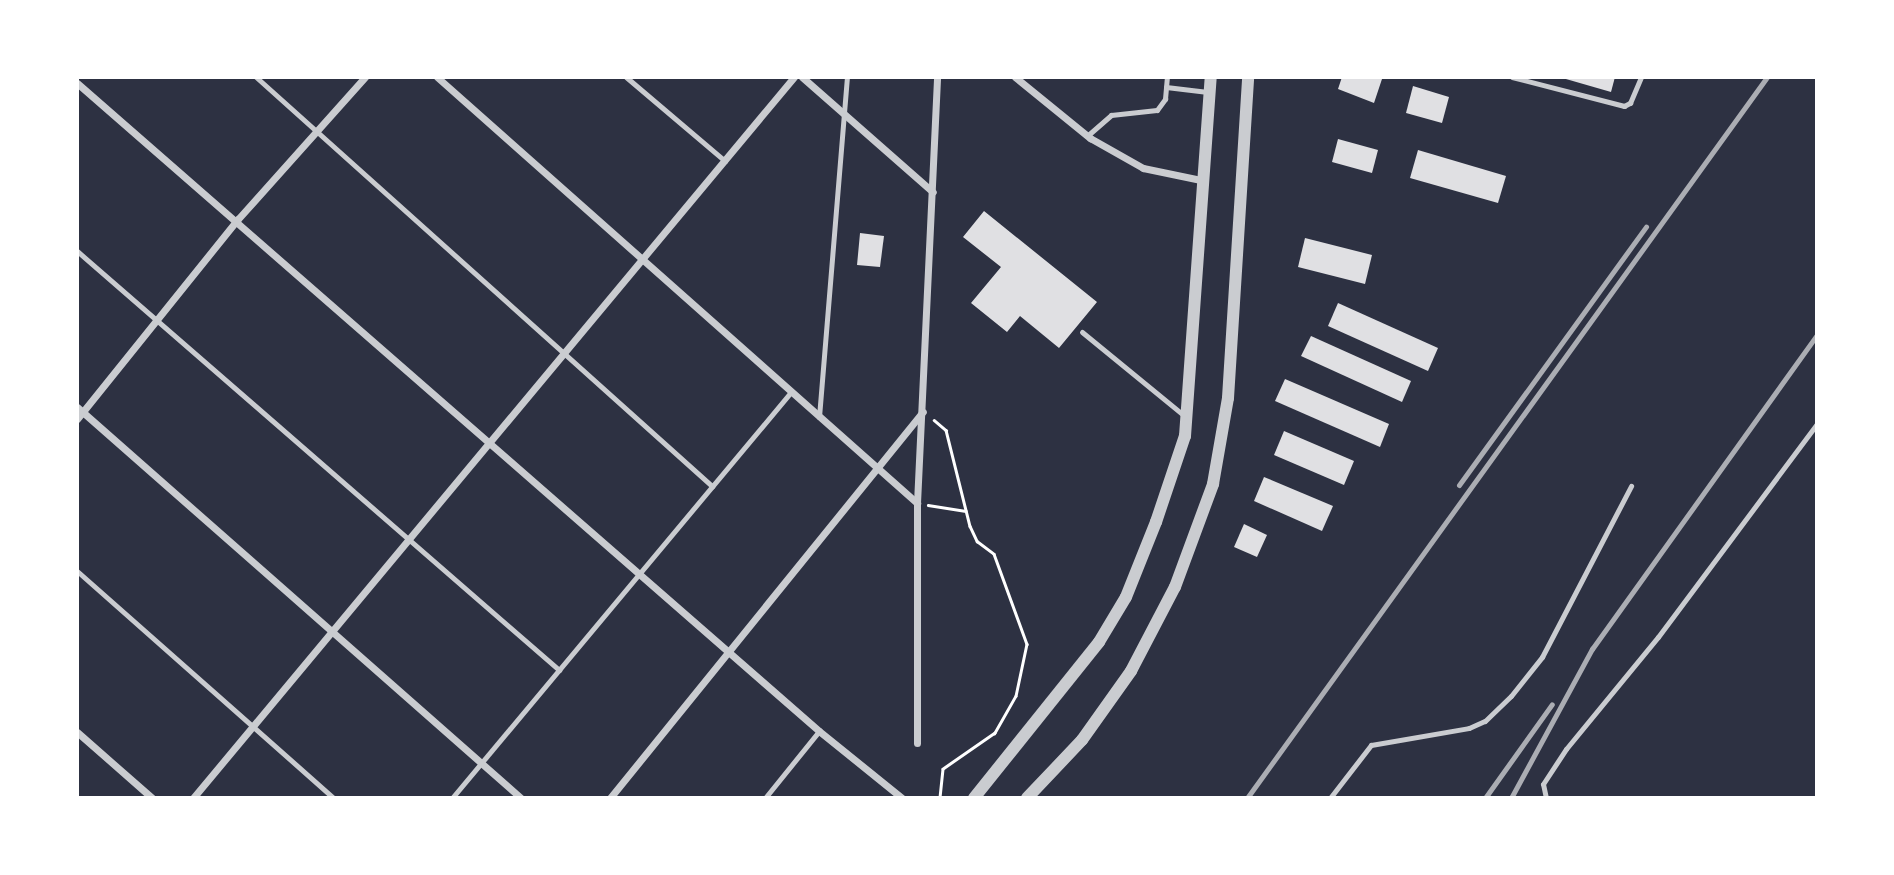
<!DOCTYPE html>
<html>
<head>
<meta charset="utf-8">
<style>
  body { margin:0 }
  #map { position:relative; width:1894px; height:875px; overflow:hidden; background:#2d3142; font-family:"Varela Round",sans-serif }
  div>[style] { position:absolute }
  .building>* { inset:0; background:#e0e0e3 }
  .path>* { height:2.5px; margin:-1.25px; padding:0 1.25px; transform-origin:1.25px; border-radius:1.25px; background:#fff }
  .service>* { height:5px; margin:-2.5px; padding:0 2.5px; transform-origin:2.5px; border-radius:2.5px; background:#caccd0 }
  .minor>* { height:7px; margin:-3.5px; padding:0 3.5px; transform-origin:3.5px; border-radius:3.5px; background:#caccd0 }
  .tertiary>* { height:12px; margin:-6px; padding:0 6px; transform-origin:6px; border-radius:6px; background:#caccd0 }
  .rail>* { height:5px; margin:-2.5px; padding:0 2.5px; transform-origin:2.5px; border-radius:2.5px; background:#abadb3 }
  span { translate:-50% -50%; white-space:nowrap; text-align:center; line-height:1.15; -webkit-text-stroke:5px #fff; paint-order:stroke }
  .frame { position:absolute; inset:0; border:79px solid #fff; pointer-events:none }
</style>
</head>
<body>
<div id="map">
  <div class="building">
    <i style="clip-path:polygon(1342px 77px,1382px 79px,1374px 103px,1338px 89px)"></i>
    <i style="clip-path:polygon(1559px 77px,1615px 77px,1611px 92px)"></i>
    <i style="clip-path:polygon(1413px 86px,1449px 97px,1442px 123px,1406px 113px)"></i>
    <i style="clip-path:polygon(1338px 139px,1378px 150px,1372px 173px,1332px 162px)"></i>
    <i style="clip-path:polygon(1418px 150px,1506px 176px,1498px 203px,1410px 178px)"></i>
    <i style="clip-path:polygon(984px 211px,1097px 302px,1059px 348px,1020px 316px,1007px 332px,971px 303px,1001px 267px,963px 237px)"></i>
    <i style="clip-path:polygon(860px 233px,884px 236px,880px 267px,857px 265px)"></i>
    <i style="clip-path:polygon(1305px 238px,1372px 255px,1365px 284px,1298px 267px)"></i>
    <i style="clip-path:polygon(1338px 303px,1438px 348px,1428px 371px,1328px 326px)"></i>
    <i style="clip-path:polygon(1311px 336px,1411px 381px,1402px 402px,1301px 356px)"></i>
    <i style="clip-path:polygon(1285px 379px,1389px 424px,1380px 447px,1275px 401px)"></i>
    <i style="clip-path:polygon(1284px 431px,1354px 461px,1344px 485px,1274px 455px)"></i>
    <i style="clip-path:polygon(1264px 477px,1333px 506px,1322px 531px,1254px 501px)"></i>
    <i style="clip-path:polygon(1244px 524px,1267px 535px,1257px 557px,1234px 547px)"></i>
  </div>
  <div class="path">
    <i style="left:934px;top:420px;width:16px;rotate:40deg"></i>
    <i style="left:946px;top:430px;width:99px;rotate:76deg"></i>
    <i style="left:970px;top:526px;width:17px;rotate:65deg"></i>
    <i style="left:977px;top:541px;width:21px;rotate:37deg"></i>
    <i style="left:994px;top:554px;width:96px;rotate:69.9deg"></i>
    <i style="left:1027px;top:644px;width:53px;rotate:101.9deg"></i>
    <i style="left:1016px;top:696px;width:43px;rotate:119.6deg"></i>
    <i style="left:995px;top:733px;width:63px;rotate:145.3deg"></i>
    <i style="left:943px;top:769px;width:29px;rotate:96deg"></i>
    <i style="left:928px;top:505px;width:38px;rotate:9deg"></i>
  </div>
  <div class="service">
    <i style="left:256px;top:77px;width:613px;rotate:41.89deg"></i>
    <i style="left:626px;top:77px;width:130px;rotate:40.3deg"></i>
    <i style="left:1512px;top:77px;width:116px;rotate:14.5deg"></i>
    <i style="left:1624px;top:106px;width:7px;rotate:-27deg"></i>
    <i style="left:1630px;top:103px;width:28px;rotate:-67deg"></i>
    <i style="left:1166px;top:87px;width:42px;rotate:6.8deg"></i>
    <i style="left:1087px;top:136px;width:32px;rotate:-41deg"></i>
    <i style="left:1111px;top:115px;width:46px;rotate:-6.2deg"></i>
    <i style="left:1157px;top:110px;width:14px;rotate:-54deg"></i>
    <i style="left:1165px;top:99px;width:22px;rotate:-85deg"></i>
    <i style="left:77px;top:251px;width:639px;rotate:41deg"></i>
    <i style="left:1082px;top:332px;width:134px;rotate:39.3deg"></i>
    <i style="left:819px;top:417px;width:341px;rotate:-85.3deg"></i>
    <i style="left:77px;top:571px;width:343px;rotate:41.5deg"></i>
    <i style="left:452px;top:798px;width:529px;rotate:-50.14deg"></i>
    <i style="left:765px;top:798px;width:86px;rotate:-51.1deg"></i>
    <i style="left:1330px;top:798px;width:67px;rotate:-52.3deg"></i>
    <i style="left:1371px;top:745px;width:99px;rotate:-9.8deg"></i>
    <i style="left:1469px;top:728px;width:17px;rotate:-24deg"></i>
    <i style="left:1485px;top:721px;width:36px;rotate:-44deg"></i>
    <i style="left:1511px;top:696px;width:50px;rotate:-51.5deg"></i>
    <i style="left:1542px;top:657px;width:193px;rotate:-62.5deg"></i>
    <i style="left:1546px;top:798px;width:14px;rotate:-102deg"></i>
    <i style="left:1543px;top:784px;width:42px;rotate:-56.7deg"></i>
    <i style="left:1566px;top:749px;width:145px;rotate:-50.6deg"></i>
    <i style="left:1658px;top:637px;width:266px;rotate:-53.3deg"></i>
  </div>
  <div class="minor">
    <i style="left:437px;top:77px;width:642px;rotate:41.59deg"></i>
    <i style="left:802px;top:77px;width:174px;rotate:41.3deg"></i>
    <i style="left:1015px;top:77px;width:97px;rotate:39.1deg"></i>
    <i style="left:1090px;top:138px;width:61px;rotate:29.5deg"></i>
    <i style="left:1143px;top:168px;width:59px;rotate:11.7deg"></i>
    <i style="left:77px;top:83px;width:985px;rotate:41.13deg"></i>
    <i style="left:819px;top:731px;width:107px;rotate:38.9deg"></i>
    <i style="left:77px;top:407px;width:592px;rotate:41.37deg"></i>
    <i style="left:77px;top:419px;width:257px;rotate:-51.2deg"></i>
    <i style="left:238px;top:219px;width:191px;rotate:-48.2deg"></i>
    <i style="left:77px;top:732px;width:100px;rotate:41.3deg"></i>
    <i style="left:917px;top:743px;width:240px;rotate:-90deg"></i>
    <i style="left:917px;top:503px;width:426px;rotate:-87.3deg"></i>
    <i style="left:193px;top:798px;width:939px;rotate:-50.19deg"></i>
    <i style="left:610px;top:798px;width:497px;rotate:-51deg"></i>
  </div>
  <div class="tertiary">
    <i style="left:974px;top:798px;width:200px;rotate:-51.3deg"></i>
    <i style="left:1099px;top:642px;width:52px;rotate:-59deg"></i>
    <i style="left:1126px;top:597px;width:81px;rotate:-68.2deg"></i>
    <i style="left:1156px;top:522px;width:91px;rotate:-71.4deg"></i>
    <i style="left:1185px;top:436px;width:360px;rotate:-85.9deg"></i>
    <i style="left:1027px;top:798px;width:80px;rotate:-46.5deg"></i>
    <i style="left:1082px;top:740px;width:85px;rotate:-54.6deg"></i>
    <i style="left:1131px;top:671px;width:95px;rotate:-62.4deg"></i>
    <i style="left:1175px;top:587px;width:110px;rotate:-69.7deg"></i>
    <i style="left:1213px;top:484px;width:87px;rotate:-80.1deg"></i>
    <i style="left:1228px;top:398px;width:322px;rotate:-86.4deg"></i>
  </div>
  <div class="rail">
    <i style="left:1459px;top:485px;width:319px;rotate:-54.1deg"></i>
    <i style="left:1247px;top:798px;width:889px;rotate:-54.2deg"></i>
    <i style="left:1485px;top:798px;width:115px;rotate:-54.5deg"></i>
    <i style="left:1511px;top:798px;width:170px;rotate:-61.5deg"></i>
    <i style="left:1592px;top:649px;width:386px;rotate:-54.4deg"></i>
  </div>
  <div class="frame"></div>
</div>
</body>
</html>
